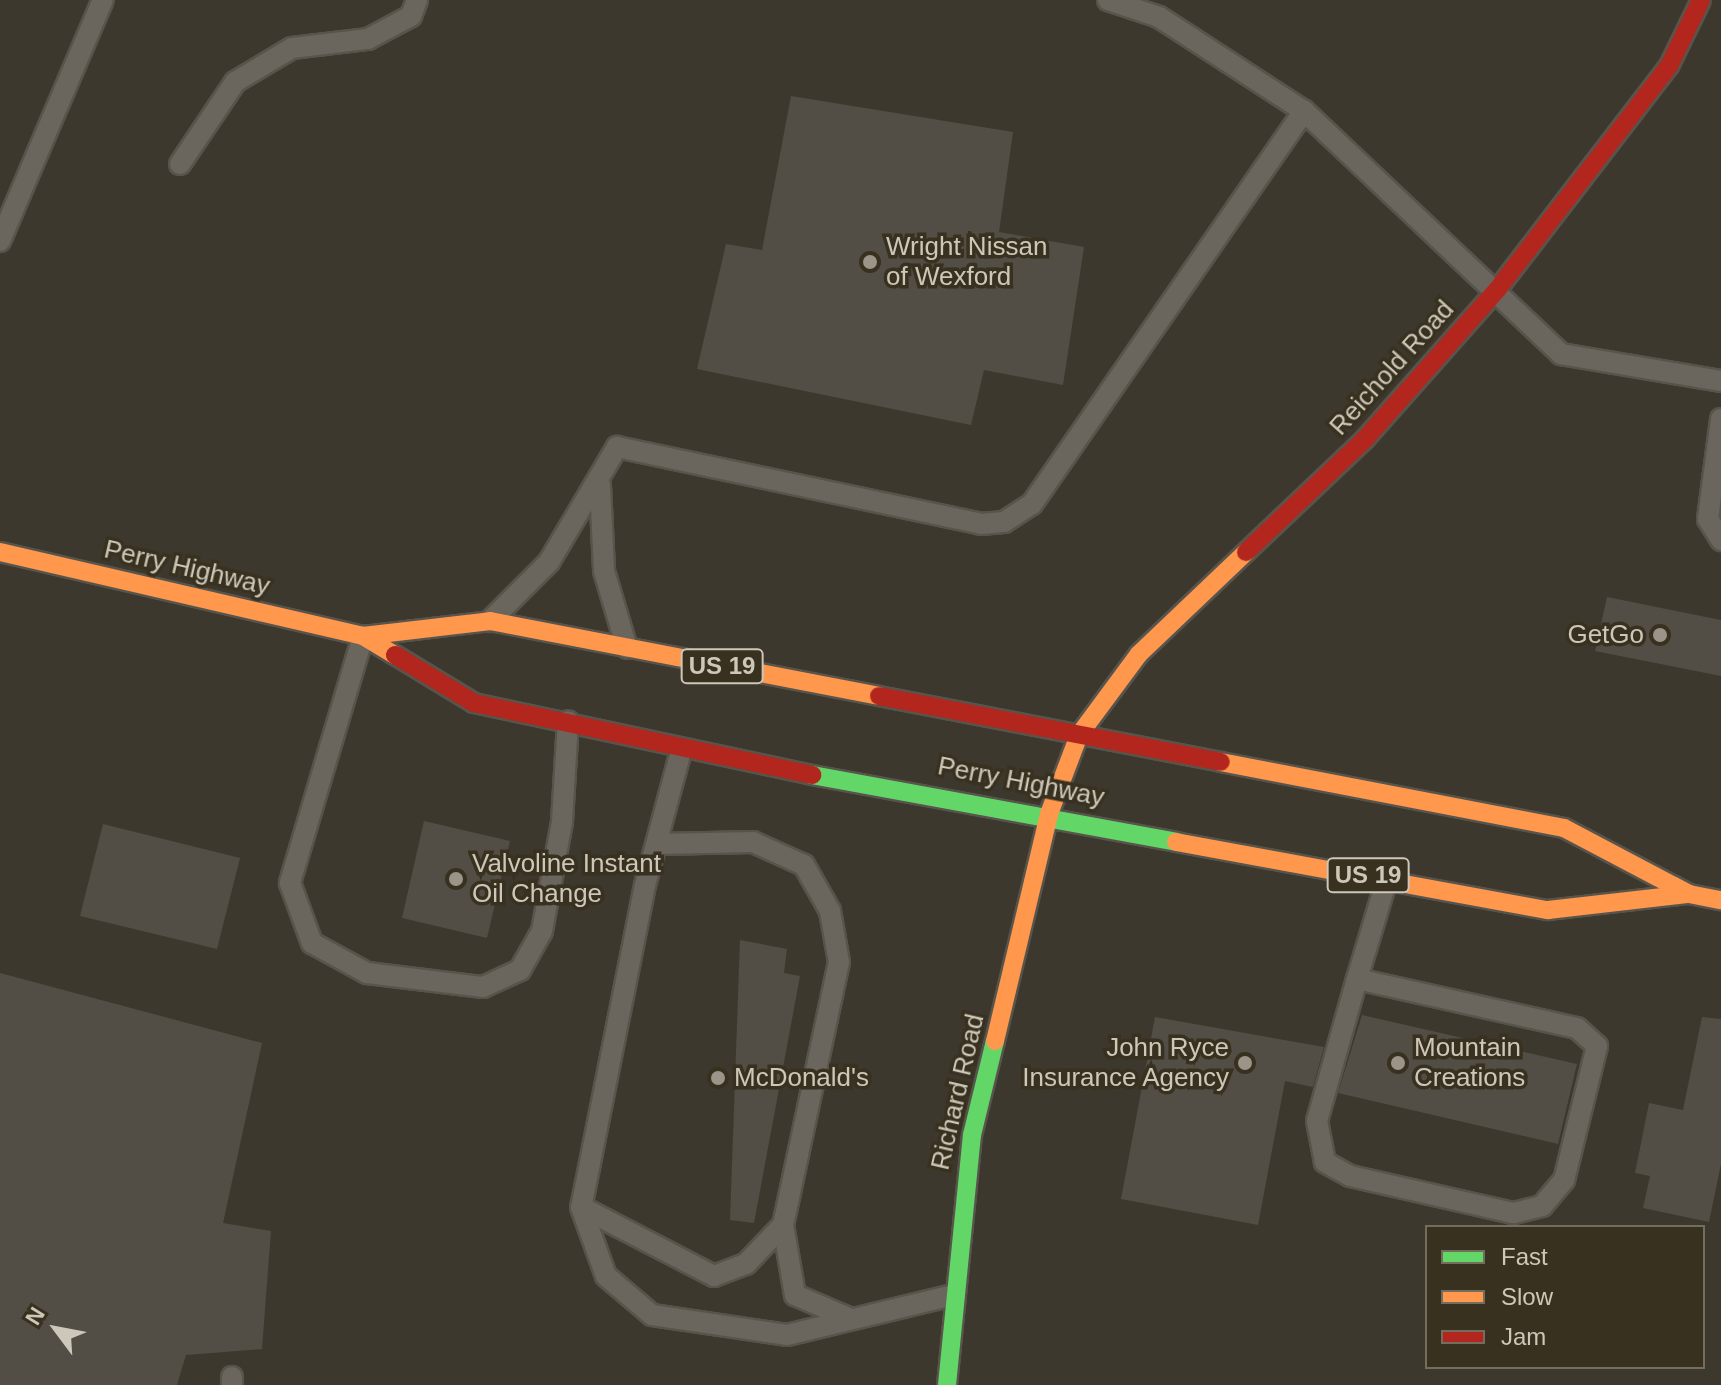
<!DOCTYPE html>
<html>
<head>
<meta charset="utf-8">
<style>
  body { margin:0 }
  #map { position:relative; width:1721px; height:1385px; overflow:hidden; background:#3d382d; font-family:Arial,sans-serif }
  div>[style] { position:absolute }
  .building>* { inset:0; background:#524e45 }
  .roads { filter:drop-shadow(2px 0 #57544c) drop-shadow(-2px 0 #57544c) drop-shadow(0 2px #57544c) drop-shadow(0 -2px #57544c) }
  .lane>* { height:20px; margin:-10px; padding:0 10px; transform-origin:10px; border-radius:10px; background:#6a665e }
  .fast>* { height:18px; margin:-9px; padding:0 9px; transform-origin:9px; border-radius:9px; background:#63d668 }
  .slow>* { height:18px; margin:-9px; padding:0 9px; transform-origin:9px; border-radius:9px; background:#ff974d }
  .jam>* { height:18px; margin:-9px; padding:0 9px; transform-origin:9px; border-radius:9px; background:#b3261e }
  .dots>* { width:22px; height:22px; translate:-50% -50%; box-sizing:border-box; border:4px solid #383120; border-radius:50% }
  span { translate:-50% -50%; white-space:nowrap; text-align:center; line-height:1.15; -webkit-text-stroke:7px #383120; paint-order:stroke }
  .shield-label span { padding:2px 6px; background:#383120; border:2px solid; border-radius:6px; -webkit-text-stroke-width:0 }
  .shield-label { font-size:24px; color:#ccc7b9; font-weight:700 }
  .poi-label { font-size:26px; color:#ccc7b9 }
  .left { translate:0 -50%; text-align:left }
  .right { translate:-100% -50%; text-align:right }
  .street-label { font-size:26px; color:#ccc7b9 }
  .legend { position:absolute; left:1425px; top:1225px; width:280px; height:144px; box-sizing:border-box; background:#383120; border:2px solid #736d5d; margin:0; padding:10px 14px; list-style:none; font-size:24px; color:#ccc7b9 }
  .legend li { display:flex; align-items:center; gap:16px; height:40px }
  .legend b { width:40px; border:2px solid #736d5d }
  .north { position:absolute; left:16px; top:1289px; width:80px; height:80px; -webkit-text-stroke:6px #383120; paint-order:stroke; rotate:302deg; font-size:22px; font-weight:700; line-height:32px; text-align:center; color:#ccc7b9 }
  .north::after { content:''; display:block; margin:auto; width:28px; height:36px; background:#ccc7b9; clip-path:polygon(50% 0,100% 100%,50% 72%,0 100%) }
</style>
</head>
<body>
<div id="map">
  <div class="building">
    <i style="clip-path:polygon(791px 96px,1013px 132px,999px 232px,1084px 247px,1063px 385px,984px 370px,971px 425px,697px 369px,726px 244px,762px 250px)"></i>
    <i style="clip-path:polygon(1607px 597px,1721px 620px,1721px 676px,1595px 651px)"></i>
    <i style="clip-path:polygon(424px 821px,510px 841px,487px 938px,402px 918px)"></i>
    <i style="clip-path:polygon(103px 824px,240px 858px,217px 949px,80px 916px)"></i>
    <i style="clip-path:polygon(740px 940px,787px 949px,784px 973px,800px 976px,754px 1223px,730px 1220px)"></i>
    <i style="clip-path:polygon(0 973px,262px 1043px,223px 1223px,271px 1231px,262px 1349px,186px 1355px,177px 1385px,0 1385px)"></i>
    <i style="clip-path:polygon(1362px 1015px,1577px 1064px,1558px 1144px,1338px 1093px)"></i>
    <i style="clip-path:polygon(1155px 1017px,1324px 1047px,1313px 1087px,1285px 1081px,1258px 1225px,1121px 1199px)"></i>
    <i style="clip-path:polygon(1702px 1017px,1721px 1019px,1721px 1164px,1709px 1222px,1643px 1208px,1650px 1176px,1635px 1173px,1649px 1103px,1683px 1110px)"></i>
  </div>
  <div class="roads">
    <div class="lane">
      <i style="left:1108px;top:0;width:54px;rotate:18.4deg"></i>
      <i style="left:1159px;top:17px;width:173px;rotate:33deg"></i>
      <i style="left:1304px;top:111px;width:354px;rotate:43.4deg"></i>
      <i style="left:1561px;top:354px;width:162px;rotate:9.6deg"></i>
      <i style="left:180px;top:164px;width:99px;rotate:-56.1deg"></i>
      <i style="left:235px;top:82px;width:66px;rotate:-30.8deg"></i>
      <i style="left:292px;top:48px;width:77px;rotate:-6.8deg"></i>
      <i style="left:368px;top:39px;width:49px;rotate:-28.1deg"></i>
      <i style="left:411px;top:16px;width:17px;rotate:-69deg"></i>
      <i style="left:0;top:241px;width:262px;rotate:-66.9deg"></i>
      <i style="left:1721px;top:419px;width:101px;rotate:97.4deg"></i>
      <i style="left:1708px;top:519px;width:25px;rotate:58deg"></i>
      <i style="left:600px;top:485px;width:86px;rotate:87.3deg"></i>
      <i style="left:604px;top:571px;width:80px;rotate:73.4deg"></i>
      <i style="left:490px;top:621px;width:83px;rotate:-45deg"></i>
      <i style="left:549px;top:562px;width:134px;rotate:-59.4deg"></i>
      <i style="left:617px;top:447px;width:372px;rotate:11.9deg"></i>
      <i style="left:981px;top:524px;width:23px;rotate:-5deg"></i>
      <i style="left:1004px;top:522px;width:33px;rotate:-33deg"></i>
      <i style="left:1032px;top:504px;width:478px;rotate:-55.3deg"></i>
      <i style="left:363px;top:636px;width:258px;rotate:106.5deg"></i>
      <i style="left:290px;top:883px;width:64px;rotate:69.9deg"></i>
      <i style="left:312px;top:943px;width:63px;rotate:28.6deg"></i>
      <i style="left:367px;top:973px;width:117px;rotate:6.9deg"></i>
      <i style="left:483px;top:987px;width:41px;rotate:-24.7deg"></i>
      <i style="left:520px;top:970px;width:45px;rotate:-60.6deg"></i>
      <i style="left:542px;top:931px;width:111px;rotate:-79.6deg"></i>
      <i style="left:562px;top:822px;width:101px;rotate:-86.6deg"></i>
      <i style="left:681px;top:751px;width:139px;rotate:105deg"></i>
      <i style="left:645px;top:885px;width:328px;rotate:101.2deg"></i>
      <i style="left:581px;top:1207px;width:73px;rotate:70.1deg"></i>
      <i style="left:606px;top:1276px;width:60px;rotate:40.3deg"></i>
      <i style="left:652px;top:1315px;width:136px;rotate:8.4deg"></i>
      <i style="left:787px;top:1335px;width:171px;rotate:-13.5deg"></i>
      <i style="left:659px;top:844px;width:94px;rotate:-1.2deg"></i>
      <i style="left:753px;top:842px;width:56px;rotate:24.3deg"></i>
      <i style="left:804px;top:865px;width:53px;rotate:60.5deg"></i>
      <i style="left:830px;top:911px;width:52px;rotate:80deg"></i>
      <i style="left:839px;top:962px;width:269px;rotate:102deg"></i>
      <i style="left:783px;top:1225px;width:71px;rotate:80.3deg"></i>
      <i style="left:795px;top:1295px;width:61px;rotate:23.2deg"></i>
      <i style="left:1357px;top:979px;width:225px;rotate:12.6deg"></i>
      <i style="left:1577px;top:1028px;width:27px;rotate:42deg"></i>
      <i style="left:1597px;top:1046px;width:138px;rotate:103.8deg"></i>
      <i style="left:1564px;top:1180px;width:34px;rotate:130deg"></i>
      <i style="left:1542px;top:1206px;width:30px;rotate:166deg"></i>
      <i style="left:1513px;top:1213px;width:167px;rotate:-167.2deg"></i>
      <i style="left:1350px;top:1176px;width:29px;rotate:-151deg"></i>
      <i style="left:1325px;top:1162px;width:42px;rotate:-101deg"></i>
      <i style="left:1317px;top:1121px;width:148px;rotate:-74.3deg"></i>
      <i style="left:1357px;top:979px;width:104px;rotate:-73.3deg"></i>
      <i style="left:581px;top:1207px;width:150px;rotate:27.4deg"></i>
      <i style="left:714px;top:1276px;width:34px;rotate:-21deg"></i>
      <i style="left:746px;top:1264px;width:54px;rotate:-46.5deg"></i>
      <i style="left:232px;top:1377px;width:8px;rotate:90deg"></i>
    </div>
    <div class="fast">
      <i style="left:812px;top:775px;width:370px;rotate:10.4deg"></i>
      <i style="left:947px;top:1385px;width:251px;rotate:-84.3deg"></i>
      <i style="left:972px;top:1135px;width:97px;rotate:-76.3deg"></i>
    </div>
    <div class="slow">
      <i style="left:0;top:552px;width:373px;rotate:13deg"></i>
      <i style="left:363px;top:636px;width:37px;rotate:31deg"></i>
      <i style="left:363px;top:636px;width:128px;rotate:-6.7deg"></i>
      <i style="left:490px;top:621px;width:396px;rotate:10.9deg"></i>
      <i style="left:1221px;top:762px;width:349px;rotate:10.9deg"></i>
      <i style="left:1564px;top:828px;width:141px;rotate:27.8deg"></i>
      <i style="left:1689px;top:894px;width:33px;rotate:11deg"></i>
      <i style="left:1176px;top:842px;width:378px;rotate:10.4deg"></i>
      <i style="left:1548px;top:910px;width:142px;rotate:-6.5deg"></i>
      <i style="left:995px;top:1041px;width:233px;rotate:-76.6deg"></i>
      <i style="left:1049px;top:814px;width:85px;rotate:-69.2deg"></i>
      <i style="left:1079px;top:735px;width:101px;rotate:-53.5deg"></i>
      <i style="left:1139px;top:654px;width:148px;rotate:-43.6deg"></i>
    </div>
    <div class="jam">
      <i style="left:1246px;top:552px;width:164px;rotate:-43.5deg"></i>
      <i style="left:1365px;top:439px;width:199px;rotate:-48.5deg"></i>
      <i style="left:1497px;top:290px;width:282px;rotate:-52.5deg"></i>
      <i style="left:1669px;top:66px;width:73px;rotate:-64.1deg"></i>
      <i style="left:395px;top:655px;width:92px;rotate:31.3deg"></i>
      <i style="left:474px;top:703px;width:346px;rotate:12deg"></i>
      <i style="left:879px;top:696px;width:348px;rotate:10.9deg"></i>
    </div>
  </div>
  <div class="dots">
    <i style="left:870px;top:262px;background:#9a9588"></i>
    <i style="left:1660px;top:635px;background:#9a9588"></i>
    <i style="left:456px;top:879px;background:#9a9588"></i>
    <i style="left:1245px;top:1063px;background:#9a9588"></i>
    <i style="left:1398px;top:1063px;background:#9a9588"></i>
    <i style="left:718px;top:1078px;background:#9a9588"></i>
  </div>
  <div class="shield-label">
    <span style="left:722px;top:666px">US 19</span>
    <span style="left:1368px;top:875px">US 19</span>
  </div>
  <div class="poi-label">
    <span class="left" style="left:886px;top:262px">Wright Nissan<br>of Wexford</span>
    <span class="right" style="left:1644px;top:635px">GetGo</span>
    <span class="left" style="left:472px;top:879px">Valvoline Instant<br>Oil Change</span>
    <span class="right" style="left:1229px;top:1063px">John Ryce<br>Insurance Agency</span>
    <span class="left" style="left:1414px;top:1063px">Mountain<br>Creations</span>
    <span class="left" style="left:734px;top:1078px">McDonald's</span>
  </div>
  <div class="street-label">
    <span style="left:1392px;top:368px;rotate:-48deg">Reichold Road</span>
    <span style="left:187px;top:568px;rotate:13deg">Perry Highway</span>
    <span style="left:1021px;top:782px;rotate:11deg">Perry Highway</span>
    <span style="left:958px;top:1092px;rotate:-77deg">Richard Road</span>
  </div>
  <ul class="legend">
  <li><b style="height:10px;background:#63d668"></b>Fast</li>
  <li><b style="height:10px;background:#ff974d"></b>Slow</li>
  <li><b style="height:10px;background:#b3261e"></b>Jam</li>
  </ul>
  <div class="north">N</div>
</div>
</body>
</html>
